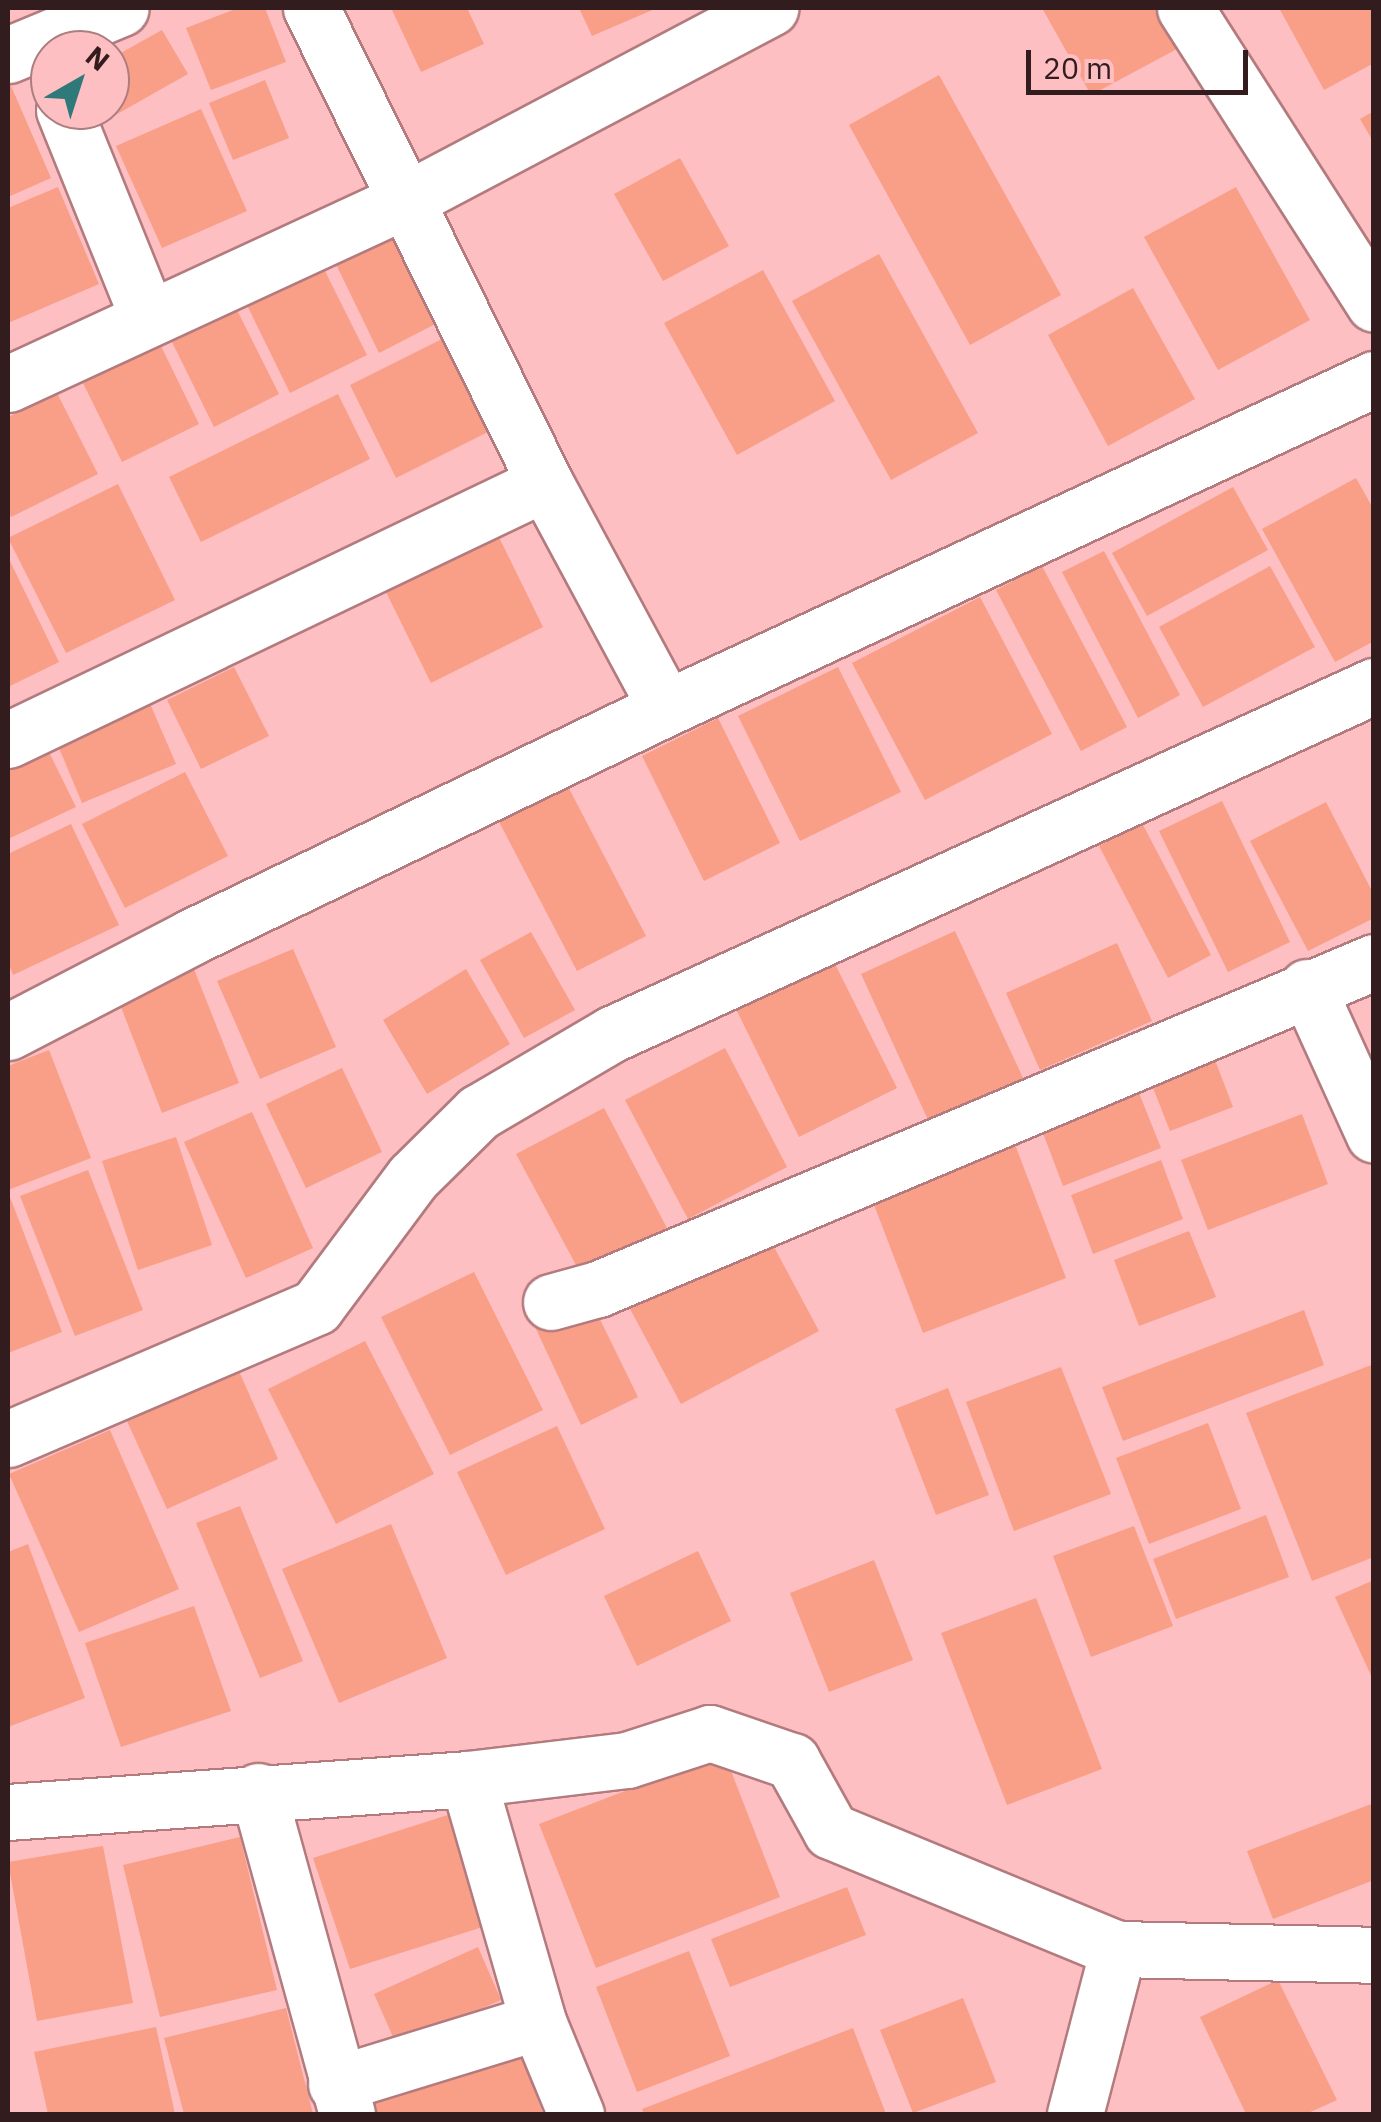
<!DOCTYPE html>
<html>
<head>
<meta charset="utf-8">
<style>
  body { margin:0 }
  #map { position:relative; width:1381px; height:2122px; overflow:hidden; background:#fdbfc2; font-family:"IBM Plex Sans",sans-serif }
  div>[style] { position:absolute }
  .building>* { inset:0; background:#f99e87 }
  .roads { filter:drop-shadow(2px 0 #b37b7e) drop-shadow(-2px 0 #b37b7e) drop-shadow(0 2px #b37b7e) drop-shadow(0 -2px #b37b7e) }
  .street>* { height:55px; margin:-27.5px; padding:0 27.5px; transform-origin:27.5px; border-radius:27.5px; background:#fff }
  span { translate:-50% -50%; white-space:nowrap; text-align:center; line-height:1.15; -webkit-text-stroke:10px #fdbfc2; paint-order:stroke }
  .frame { position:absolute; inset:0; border:10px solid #331c1e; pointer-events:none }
  .north { position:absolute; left:30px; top:30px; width:100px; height:100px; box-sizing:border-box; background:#fdbfc2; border:2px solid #ac7e80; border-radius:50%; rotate:39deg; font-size:28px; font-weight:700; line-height:40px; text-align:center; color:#331c1e }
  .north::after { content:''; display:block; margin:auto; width:35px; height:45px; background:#30797a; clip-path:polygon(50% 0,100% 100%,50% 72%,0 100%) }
  .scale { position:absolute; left:1026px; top:50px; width:222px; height:45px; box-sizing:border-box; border:5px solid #331c1e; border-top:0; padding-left:12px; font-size:30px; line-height:35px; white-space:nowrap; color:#331c1e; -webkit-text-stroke:8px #fdbfc2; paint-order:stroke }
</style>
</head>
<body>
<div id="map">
  <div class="building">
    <i style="clip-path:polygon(238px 8px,265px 8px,286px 62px,211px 90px,186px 28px)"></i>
    <i style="clip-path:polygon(391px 8px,467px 8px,484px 44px,421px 72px)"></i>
    <i style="clip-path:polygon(579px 8px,657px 8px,592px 36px)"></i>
    <i style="clip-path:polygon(1042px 8px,1154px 8px,1177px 49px,1091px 95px)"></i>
    <i style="clip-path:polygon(1279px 8px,1374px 8px,1374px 63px,1324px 90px)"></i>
    <i style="clip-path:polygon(162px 30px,188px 74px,103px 122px,96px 110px,110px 110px,110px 59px)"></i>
    <i style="clip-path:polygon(939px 75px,1061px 295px,970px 345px,849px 125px)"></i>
    <i style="clip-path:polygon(8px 79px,51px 178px,8px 197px)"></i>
    <i style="clip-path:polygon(265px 80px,289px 138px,233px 160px,209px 103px)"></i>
    <i style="clip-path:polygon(201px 109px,247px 211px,162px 248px,116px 146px)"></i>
    <i style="clip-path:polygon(1374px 111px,1374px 143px,1360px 119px)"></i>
    <i style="clip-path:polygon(680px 158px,729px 246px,663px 281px,614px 194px)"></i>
    <i style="clip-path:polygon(58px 187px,99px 284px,8px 323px,8px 208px)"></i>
    <i style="clip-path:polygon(1236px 187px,1310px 320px,1218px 370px,1144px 237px)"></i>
    <i style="clip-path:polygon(398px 226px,445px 319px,379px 353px,333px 258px)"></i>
    <i style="clip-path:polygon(879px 254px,978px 433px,891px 480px,792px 301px)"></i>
    <i style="clip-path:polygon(321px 263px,367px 355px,290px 393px,245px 301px)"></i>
    <i style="clip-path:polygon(763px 270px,835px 401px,737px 455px,664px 323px)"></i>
    <i style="clip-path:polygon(1133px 288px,1195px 399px,1108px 446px,1048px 335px)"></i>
    <i style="clip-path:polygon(237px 310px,279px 394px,214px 427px,172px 342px)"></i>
    <i style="clip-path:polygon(448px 336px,494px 429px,396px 478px,350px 385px)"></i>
    <i style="clip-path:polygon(159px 342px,199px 424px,122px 462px,81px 379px)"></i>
    <i style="clip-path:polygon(57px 393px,98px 474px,11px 517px,8px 509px,8px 417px)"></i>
    <i style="clip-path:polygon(338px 394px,370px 459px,201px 542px,169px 477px)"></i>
    <i style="clip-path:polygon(1356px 478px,1374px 510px,1374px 641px,1335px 662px,1262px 529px)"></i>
    <i style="clip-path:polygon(118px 484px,175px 600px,66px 653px,8px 538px)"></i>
    <i style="clip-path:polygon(1233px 487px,1268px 550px,1147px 616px,1112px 553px)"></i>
    <i style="clip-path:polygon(494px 527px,543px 627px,431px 683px,381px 582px)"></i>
    <i style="clip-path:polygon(1104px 551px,1180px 695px,1138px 718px,1062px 572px)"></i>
    <i style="clip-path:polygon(8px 557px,59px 662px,8px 687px)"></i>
    <i style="clip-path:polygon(1042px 566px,1127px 727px,1081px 751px,996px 590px)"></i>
    <i style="clip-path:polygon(1270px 566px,1315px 647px,1203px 707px,1159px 627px)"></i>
    <i style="clip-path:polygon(980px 597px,1052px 734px,925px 800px,852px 663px)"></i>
    <i style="clip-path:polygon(234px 667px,269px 736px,201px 769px,167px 700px)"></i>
    <i style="clip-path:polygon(838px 667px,901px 792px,800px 841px,738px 716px)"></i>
    <i style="clip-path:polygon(142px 685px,176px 764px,82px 803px,49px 724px)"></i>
    <i style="clip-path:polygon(718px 718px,780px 843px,704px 881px,642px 756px)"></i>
    <i style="clip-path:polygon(47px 748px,76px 807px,8px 839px,8px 766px)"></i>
    <i style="clip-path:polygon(185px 772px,228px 856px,125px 908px,82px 824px)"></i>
    <i style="clip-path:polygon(564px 779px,646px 936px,577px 971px,495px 814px)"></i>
    <i style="clip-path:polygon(1222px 801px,1290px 942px,1228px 972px,1159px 831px)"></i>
    <i style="clip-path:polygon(1326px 802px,1374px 895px,1374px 918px,1308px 951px,1250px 841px)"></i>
    <i style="clip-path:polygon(1142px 823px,1211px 955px,1168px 978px,1099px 846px)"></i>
    <i style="clip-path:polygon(71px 824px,119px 925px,13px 975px,8px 962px,8px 854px)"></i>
    <i style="clip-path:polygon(955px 931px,1023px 1078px,929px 1122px,861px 974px)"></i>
    <i style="clip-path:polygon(531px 932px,575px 1010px,524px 1038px,480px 960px)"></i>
    <i style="clip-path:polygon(1117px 943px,1152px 1021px,1040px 1070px,1006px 993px)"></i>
    <i style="clip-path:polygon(293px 949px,336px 1047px,260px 1079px,217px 981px)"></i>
    <i style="clip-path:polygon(190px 959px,239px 1083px,162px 1113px,114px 989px)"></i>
    <i style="clip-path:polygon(833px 960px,897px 1088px,799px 1137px,735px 1007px)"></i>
    <i style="clip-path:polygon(466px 969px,510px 1044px,427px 1094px,383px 1020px)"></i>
    <i style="clip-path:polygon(1210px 1047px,1233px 1107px,1170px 1131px,1146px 1070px)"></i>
    <i style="clip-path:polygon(725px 1048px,787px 1167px,688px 1219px,625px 1100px)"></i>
    <i style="clip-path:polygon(49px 1050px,91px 1158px,8px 1190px,8px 1066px)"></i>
    <i style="clip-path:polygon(342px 1068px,382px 1152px,306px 1188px,266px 1104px)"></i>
    <i style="clip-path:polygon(1135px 1083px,1161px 1148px,1063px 1186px,1038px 1120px)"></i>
    <i style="clip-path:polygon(604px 1108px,668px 1230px,582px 1276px,516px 1154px)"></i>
    <i style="clip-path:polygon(252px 1112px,313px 1248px,246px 1278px,184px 1142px)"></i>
    <i style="clip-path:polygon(1302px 1114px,1328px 1184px,1208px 1230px,1181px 1160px)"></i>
    <i style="clip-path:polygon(176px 1137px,212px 1245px,138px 1270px,102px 1161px)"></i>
    <i style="clip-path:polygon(1014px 1142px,1066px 1278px,923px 1333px,871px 1197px)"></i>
    <i style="clip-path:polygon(1161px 1160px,1183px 1219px,1093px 1254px,1071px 1195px)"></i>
    <i style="clip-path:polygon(88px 1170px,143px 1310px,75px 1336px,20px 1196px)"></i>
    <i style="clip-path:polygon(8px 1192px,62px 1332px,8px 1353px)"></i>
    <i style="clip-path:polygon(759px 1219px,819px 1331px,681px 1404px,621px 1292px)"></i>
    <i style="clip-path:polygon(1189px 1231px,1216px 1297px,1139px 1326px,1114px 1260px)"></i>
    <i style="clip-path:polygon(474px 1272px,543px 1410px,450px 1455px,381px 1317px)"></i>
    <i style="clip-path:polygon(591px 1301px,638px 1397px,581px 1425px,535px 1327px)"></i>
    <i style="clip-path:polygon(1304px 1310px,1324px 1365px,1123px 1441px,1102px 1387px)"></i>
    <i style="clip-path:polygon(365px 1341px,434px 1474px,336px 1524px,268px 1389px)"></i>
    <i style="clip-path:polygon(1374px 1364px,1374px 1557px,1312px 1581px,1246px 1413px)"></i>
    <i style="clip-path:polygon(1061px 1367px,1111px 1494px,1014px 1531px,966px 1402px)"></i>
    <i style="clip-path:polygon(238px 1369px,278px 1459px,167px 1509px,126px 1419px)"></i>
    <i style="clip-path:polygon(948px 1388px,989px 1495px,936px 1515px,895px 1409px)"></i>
    <i style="clip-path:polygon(1208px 1423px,1241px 1509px,1149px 1544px,1116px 1458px)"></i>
    <i style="clip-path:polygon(557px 1426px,605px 1529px,506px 1575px,457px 1472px)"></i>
    <i style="clip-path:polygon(110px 1430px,179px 1589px,79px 1632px,9px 1474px)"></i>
    <i style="clip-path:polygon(240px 1506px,303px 1661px,260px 1678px,196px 1523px)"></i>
    <i style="clip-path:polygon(1266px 1515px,1289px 1577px,1176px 1619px,1153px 1559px)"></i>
    <i style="clip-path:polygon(391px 1524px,447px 1658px,339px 1703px,282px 1569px)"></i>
    <i style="clip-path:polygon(1134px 1526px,1173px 1626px,1091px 1657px,1053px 1556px)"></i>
    <i style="clip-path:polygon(28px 1544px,85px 1698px,8px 1727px,8px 1552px)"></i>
    <i style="clip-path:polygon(698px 1551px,731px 1621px,637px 1666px,604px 1596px)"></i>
    <i style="clip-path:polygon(874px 1560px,913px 1660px,829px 1692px,790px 1593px)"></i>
    <i style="clip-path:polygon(1374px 1580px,1374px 1682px,1335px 1597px)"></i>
    <i style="clip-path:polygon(1036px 1598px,1102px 1769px,1007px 1805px,941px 1633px)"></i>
    <i style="clip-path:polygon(194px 1606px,231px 1711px,121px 1747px,85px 1643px)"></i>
    <i style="clip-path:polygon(724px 1753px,780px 1897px,596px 1968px,539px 1824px)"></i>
    <i style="clip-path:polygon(1374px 1803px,1374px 1880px,1273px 1919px,1247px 1851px)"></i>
    <i style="clip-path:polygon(454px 1813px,489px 1925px,350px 1969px,313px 1858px)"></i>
    <i style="clip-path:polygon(240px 1837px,277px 1990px,160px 2017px,123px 1865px)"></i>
    <i style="clip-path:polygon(103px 1846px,133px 2003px,37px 2021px,8px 1862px)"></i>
    <i style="clip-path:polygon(847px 1887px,866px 1935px,730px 1987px,711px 1939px)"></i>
    <i style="clip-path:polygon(478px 1947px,501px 2000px,397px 2046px,374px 1994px)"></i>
    <i style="clip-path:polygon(689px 1951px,730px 2056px,637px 2092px,596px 1987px)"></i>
    <i style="clip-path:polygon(1278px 1980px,1337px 2100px,1306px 2114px,1246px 2114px,1200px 2017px)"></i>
    <i style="clip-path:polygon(963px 1998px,996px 2082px,913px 2113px,880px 2030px)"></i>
    <i style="clip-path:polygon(286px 2008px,313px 2114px,184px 2114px,164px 2038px)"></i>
    <i style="clip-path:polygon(156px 2027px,175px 2114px,48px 2114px,34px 2052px)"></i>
    <i style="clip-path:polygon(853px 2028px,886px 2114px,644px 2114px,642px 2109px)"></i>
    <i style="clip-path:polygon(520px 2051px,543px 2114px,377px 2114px,373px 2104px)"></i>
  </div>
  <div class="roads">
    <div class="street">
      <i style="left:311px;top:8px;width:530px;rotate:63.77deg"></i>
      <i style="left:545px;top:483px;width:255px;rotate:61.7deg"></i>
      <i style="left:1185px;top:8px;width:351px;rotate:57.4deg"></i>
      <i style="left:8px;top:55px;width:122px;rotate:-22.6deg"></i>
      <i style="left:64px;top:110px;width:224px;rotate:68deg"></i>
      <i style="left:8px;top:384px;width:438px;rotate:-24.8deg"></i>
      <i style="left:406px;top:200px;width:412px;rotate:-27.8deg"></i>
      <i style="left:8px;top:740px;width:595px;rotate:-25.58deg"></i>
      <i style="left:1307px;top:987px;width:162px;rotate:65.6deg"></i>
      <i style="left:8px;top:1032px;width:206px;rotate:-27.4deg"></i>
      <i style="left:191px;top:937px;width:527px;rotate:-25.74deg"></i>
      <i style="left:666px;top:708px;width:781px;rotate:-24.92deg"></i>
      <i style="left:551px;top:1302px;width:49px;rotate:-15.5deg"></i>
      <i style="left:598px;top:1289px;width:842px;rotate:-22.85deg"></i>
      <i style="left:8px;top:1439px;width:335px;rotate:-23.2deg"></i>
      <i style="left:316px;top:1307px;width:162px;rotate:-53.3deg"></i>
      <i style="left:413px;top:1177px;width:93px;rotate:-44.6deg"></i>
      <i style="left:479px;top:1112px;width:154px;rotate:-30.4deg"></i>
      <i style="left:612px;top:1034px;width:838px;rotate:-24.55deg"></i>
      <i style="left:468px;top:1779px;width:253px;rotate:73.9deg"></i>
      <i style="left:538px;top:2022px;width:100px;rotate:67.6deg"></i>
      <i style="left:258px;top:1791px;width:335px;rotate:74.6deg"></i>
      <i style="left:8px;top:1812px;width:461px;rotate:-4.1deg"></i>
      <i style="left:468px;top:1779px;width:160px;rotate:-6.8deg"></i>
      <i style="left:627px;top:1760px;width:87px;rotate:-18deg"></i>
      <i style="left:710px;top:1733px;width:87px;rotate:18.9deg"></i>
      <i style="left:792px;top:1761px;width:80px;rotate:60.9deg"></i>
      <i style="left:831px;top:1831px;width:310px;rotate:22.4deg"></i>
      <i style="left:1118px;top:1949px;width:256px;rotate:1.3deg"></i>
      <i style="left:336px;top:2084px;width:211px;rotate:-17.1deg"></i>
      <i style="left:1075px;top:2114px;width:171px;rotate:-75.4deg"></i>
    </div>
  </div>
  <div class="frame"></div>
  <div class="north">N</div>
  <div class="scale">20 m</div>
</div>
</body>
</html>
